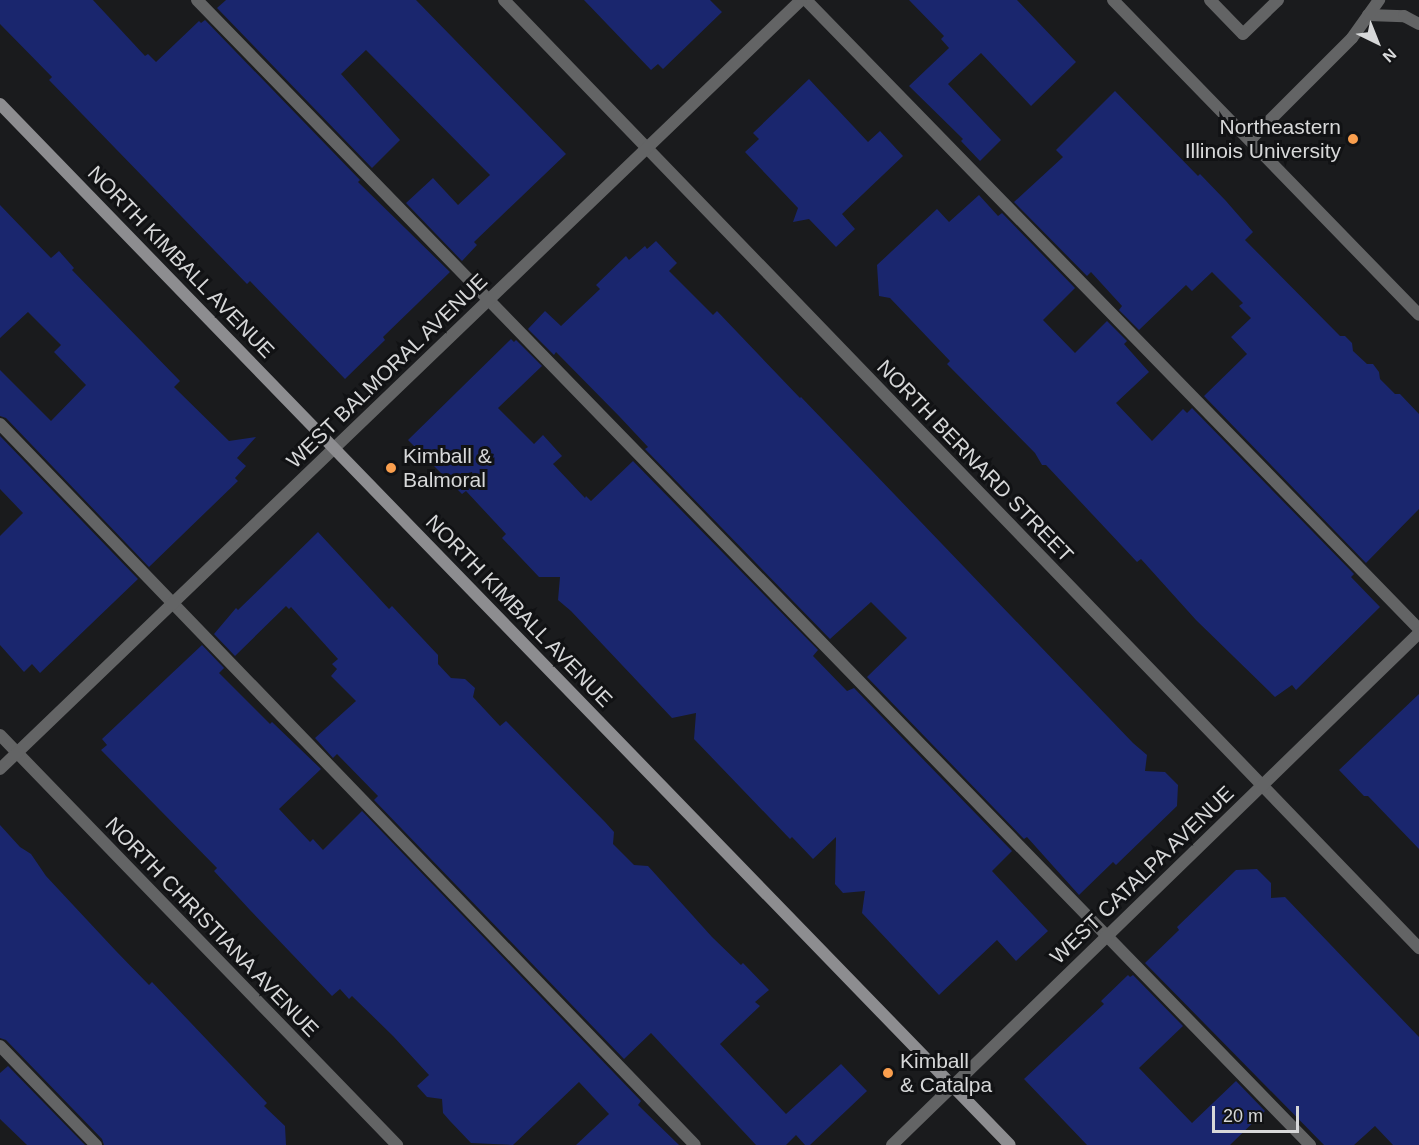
<!DOCTYPE html>
<html>
<head>
<meta charset="utf-8">
<style>
  body { margin:0 }
  #map { position:relative; width:1419px; height:1145px; overflow:hidden; background:#1a1b1d; font-family:Arial,sans-serif }
  div>[style] { position:absolute }
  .building>* { inset:0; background:#1a266e }
  .lane>* { height:12px; margin:-6px; padding:0 6px; transform-origin:6px; border-radius:6px; background:#636465 }
  .street>* { height:12px; margin:-6px; padding:0 6px; transform-origin:6px; border-radius:6px; background:#636465 }
  .secondary>* { height:12px; margin:-6px; padding:0 6px; transform-origin:6px; border-radius:6px; background:#8d8d90 }
  .dots>* { width:16px; height:16px; translate:-50% -50%; box-sizing:border-box; border:3px solid #111214; border-radius:50% }
  span { translate:-50% -50%; white-space:nowrap; text-align:center; line-height:1.15; -webkit-text-stroke:6px #111214; paint-order:stroke }
  .poi-label { font-size:21px; color:#d7d8d9 }
  .right { translate:-100% -50%; text-align:right }
  .left { translate:0 -50%; text-align:left }
  .street-label { font-size:21px; color:#d7d8d9 }
  .north { position:absolute; left:1347px; top:12px; width:60px; height:60px; -webkit-text-stroke:4px #111214; paint-order:stroke; rotate:137deg; font-size:16px; font-weight:700; line-height:24px; text-align:center; color:#d7d8d9 }
  .north::after { content:''; display:block; margin:auto; width:21px; height:27px; background:#d7d8d9; clip-path:polygon(50% 0,100% 100%,50% 72%,0 100%) }
  .scale { position:absolute; left:1212px; top:1106px; width:87px; height:27px; box-sizing:border-box; border:3px solid #d7d8d9; border-top:0; padding-left:8px; font-size:18px; line-height:21px; white-space:nowrap; color:#d7d8d9; -webkit-text-stroke:4px #111214; paint-order:stroke }
</style>
</head>
<body>
<div id="map">
  <div class="building">
    <i style="clip-path:polygon(0 0,93px 0,145px 56px,148px 54px,156px 62px,199px 21px,201px 23px,205px 20px,360px 180px,358px 182px,450px 272px,383px 337px,385px 340px,345px 379px,250px 281px,247px 284px,49px 80px,52px 77px,0 24px)"></i>
    <i style="clip-path:polygon(226px 0,416px 0,566px 154px,474px 242px,477px 245px,462px 261px,406px 203px,433px 178px,458px 205px,490px 175px,366px 50px,341px 74px,400px 140px,372px 168px,217px 8px)"></i>
    <i style="clip-path:polygon(584px 0,710px 0,722px 12px,663px 69px,658px 64px,651px 70px)"></i>
    <i style="clip-path:polygon(909px 0,1017px 0,1076px 62px,1031px 106px,981px 53px,948px 84px,1001px 140px,980px 161px,961px 141px,963px 139px,909px 86px,949px 48px,941px 39px,944px 36px)"></i>
    <i style="clip-path:polygon(809px 79px,868px 142px,880px 131px,903px 156px,842px 214px,855px 229px,836px 247px,809px 219px,793px 222px,798px 208px,745px 152px,759px 139px,753px 133px)"></i>
    <i style="clip-path:polygon(1115px 91px,1198px 176px,1200px 174px,1226px 201px,1253px 232px,1245px 240px,1340px 336px,1345px 336px,1352px 343px,1353px 351px,1367px 364px,1373px 364px,1379px 372px,1380px 379px,1395px 394px,1400px 394px,1419px 414px,1419px 509px,1366px 563px,1204px 396px,1247px 354px,1231px 337px,1251px 318px,1239px 306px,1243px 303px,1212px 272px,1192px 291px,1186px 285px,1139px 330px,1119px 310px,1122px 306px,1091px 272px,1087px 276px,1014px 202px,1063px 157px,1056px 150px)"></i>
    <i style="clip-path:polygon(979px 195px,998px 216px,1002px 213px,1075px 288px,1043px 320px,1075px 353px,1107px 321px,1127px 341px,1124px 344px,1149px 372px,1116px 403px,1152px 441px,1183px 409px,1187px 413px,1192px 408px,1354px 574px,1351px 577px,1380px 607px,1296px 690px,1292px 685px,1275px 697px,1196px 620px,1141px 559px,1137px 562px,1046px 465px,1042px 465px,1035px 453px,947px 364px,950px 361px,890px 298px,879px 296px,877px 265px,937px 209px,949px 222px)"></i>
    <i style="clip-path:polygon(0 205px,51px 258px,59px 251px,74px 268px,72px 270px,180px 381px,174px 387px,229px 441px,256px 437px,237px 458px,246px 466px,235px 478px,238px 481px,149px 567px,6px 418px,0 416px,0 370px,51px 421px,86px 385px,54px 352px,61px 345px,28px 312px,0 338px)"></i>
    <i style="clip-path:polygon(656px 241px,677px 263px,669px 271px,713px 315px,717px 311px,800px 398px,801px 397px,1133px 743px,1147px 755px,1145px 771px,1165px 772px,1178px 785px,1177px 806px,1116px 865px,1113px 862px,1079px 895px,1027px 837px,1024px 839px,867px 677px,907px 638px,871px 602px,830px 639px,645px 449px,648px 447px,619px 416px,556px 352px,554px 355px,528px 329px,545px 311px,561px 326px,600px 289px,596px 285px,626px 256px,629px 260px,645px 246px,647px 249px)"></i>
    <i style="clip-path:polygon(511px 339px,514px 342px,516px 340px,542px 366px,498px 408px,534px 444px,543px 435px,562px 456px,553px 464px,585px 498px,586px 496px,591px 501px,633px 461px,818px 650px,813px 656px,847px 691px,854px 688px,1012px 851px,992px 871px,1048px 931px,1016px 961px,997px 940px,939px 995px,862px 913px,865px 891px,843px 893px,835px 884px,836px 837px,813px 859px,792px 837px,790px 839px,694px 739px,696px 713px,672px 718px,571px 611px,558px 600px,560px 577px,539px 577px,502px 538px,506px 534px,466px 491px,462px 494px,408px 440px)"></i>
    <i style="clip-path:polygon(0 436px,138px 579px,40px 673px,32px 664px,24px 672px,0 645px,0 536px,23px 513px,0 489px)"></i>
    <i style="clip-path:polygon(318px 532px,389px 609px,392px 606px,438px 655px,438px 664px,451px 678px,465px 679px,475px 688px,473px 697px,500px 726px,506px 721px,605px 822px,614px 832px,613px 844px,634px 865px,648px 866px,712px 937px,741px 965px,743px 963px,769px 990px,755px 1002px,760px 1006px,720px 1044px,786px 1114px,841px 1064px,867px 1091px,810px 1145px,805px 1145px,796px 1135px,786px 1145px,756px 1145px,651px 1033px,624px 1059px,374px 800px,378px 796px,337px 754px,333px 758px,315px 738px,356px 701px,331px 676px,337px 669px,332px 664px,338px 659px,291px 607px,289px 609px,286px 606px,235px 656px,214px 634px,236px 608px,238px 610px)"></i>
    <i style="clip-path:polygon(202px 645px,224px 668px,219px 673px,270px 724px,272px 722px,321px 769px,279px 809px,310px 842px,313px 839px,323px 850px,362px 811px,641px 1101px,638px 1105px,679px 1145px,576px 1145px,609px 1114px,579px 1082px,513px 1145px,471px 1143px,450px 1121px,443px 1113px,442px 1099px,427px 1097px,417px 1086px,429px 1075px,393px 1036px,352px 996px,349px 999px,340px 989px,332px 996px,250px 910px,214px 871px,217px 868px,101px 750px,107px 745px,102px 739px)"></i>
    <i style="clip-path:polygon(1419px 694px,1419px 849px,1368px 796px,1364px 796px,1339px 770px)"></i>
    <i style="clip-path:polygon(0 825px,20px 847px,31px 854px,46px 876px,116px 951px,149px 985px,152px 982px,267px 1103px,264px 1106px,285px 1126px,286px 1145px,104px 1145px,102px 1139px,6px 1040px,0 1038px)"></i>
    <i style="clip-path:polygon(1257px 869px,1271px 883px,1271px 898px,1285px 897px,1419px 1037px,1419px 1145px,1393px 1145px,1375px 1126px,1354px 1145px,1324px 1145px,1145px 963px,1179px 930px,1177px 927px,1236px 870px)"></i>
    <i style="clip-path:polygon(1128px 975px,1130px 977px,1133px 975px,1183px 1026px,1139px 1068px,1192px 1123px,1236px 1081px,1265px 1111px,1230px 1145px,1087px 1145px,1024px 1079px,1104px 1004px,1101px 1001px)"></i>
    <i style="clip-path:polygon(8px 1066px,85px 1145px,27px 1145px,0 1119px,0 1073px)"></i>
  </div>
  <div class="lane">
    <i style="left:197px;top:0;width:1597px;rotate:45.81deg"></i>
    <i style="left:806px;top:0;width:878px;rotate:45.74deg"></i>
    <i style="left:1210px;top:0;width:47px;rotate:45.9deg"></i>
    <i style="left:1243px;top:34px;width:49px;rotate:-44.2deg"></i>
    <i style="left:1368px;top:15px;width:36px;rotate:2deg"></i>
    <i style="left:1404px;top:16px;width:17px;rotate:28deg"></i>
    <i style="left:1250px;top:140px;width:144px;rotate:-45deg"></i>
    <i style="left:1352px;top:38px;width:47px;rotate:-54.6deg"></i>
    <i style="left:0;top:424px;width:1001px;rotate:46.05deg"></i>
    <i style="left:0;top:1046px;width:138px;rotate:45.9deg"></i>
  </div>
  <div class="street">
    <i style="left:504px;top:0;width:1318px;rotate:46.01deg"></i>
    <i style="left:1113px;top:0;width:439px;rotate:45.8deg"></i>
    <i style="left:0;top:735px;width:571px;rotate:45.92deg"></i>
    <i style="left:0;top:769px;width:1110px;rotate:-43.83deg"></i>
    <i style="left:892px;top:1145px;width:735px;rotate:-44.17deg"></i>
  </div>
  <div class="secondary">
    <i style="left:0;top:104px;width:1450px;rotate:45.87deg"></i>
  </div>
  <div class="dots">
    <i style="left:1353px;top:139px;background:#fa9f4e"></i>
    <i style="left:391px;top:468px;background:#fa9f4e"></i>
    <i style="left:888px;top:1073px;background:#fa9f4e"></i>
  </div>
  <div class="poi-label">
    <span class="right" style="left:1341px;top:139px">Northeastern<br>Illinois University</span>
    <span class="left" style="left:403px;top:468px">Kimball &amp;<br>Balmoral</span>
    <span class="left" style="left:900px;top:1073px">Kimball<br>&amp; Catalpa</span>
  </div>
  <div class="street-label">
    <span style="left:181px;top:262px;rotate:46deg">NORTH KIMBALL AVENUE</span>
    <span style="left:387px;top:371px;rotate:-44deg">WEST BALMORAL AVENUE</span>
    <span style="left:975px;top:461px;rotate:46deg">NORTH BERNARD STREET</span>
    <span style="left:519px;top:611px;rotate:46deg">NORTH KIMBALL AVENUE</span>
    <span style="left:1142px;top:875px;rotate:-44deg">WEST CATALPA AVENUE</span>
    <span style="left:212px;top:927px;rotate:46deg">NORTH CHRISTIANA AVENUE</span>
  </div>
  <div class="north">N</div>
  <div class="scale">20 m</div>
</div>
</body>
</html>
